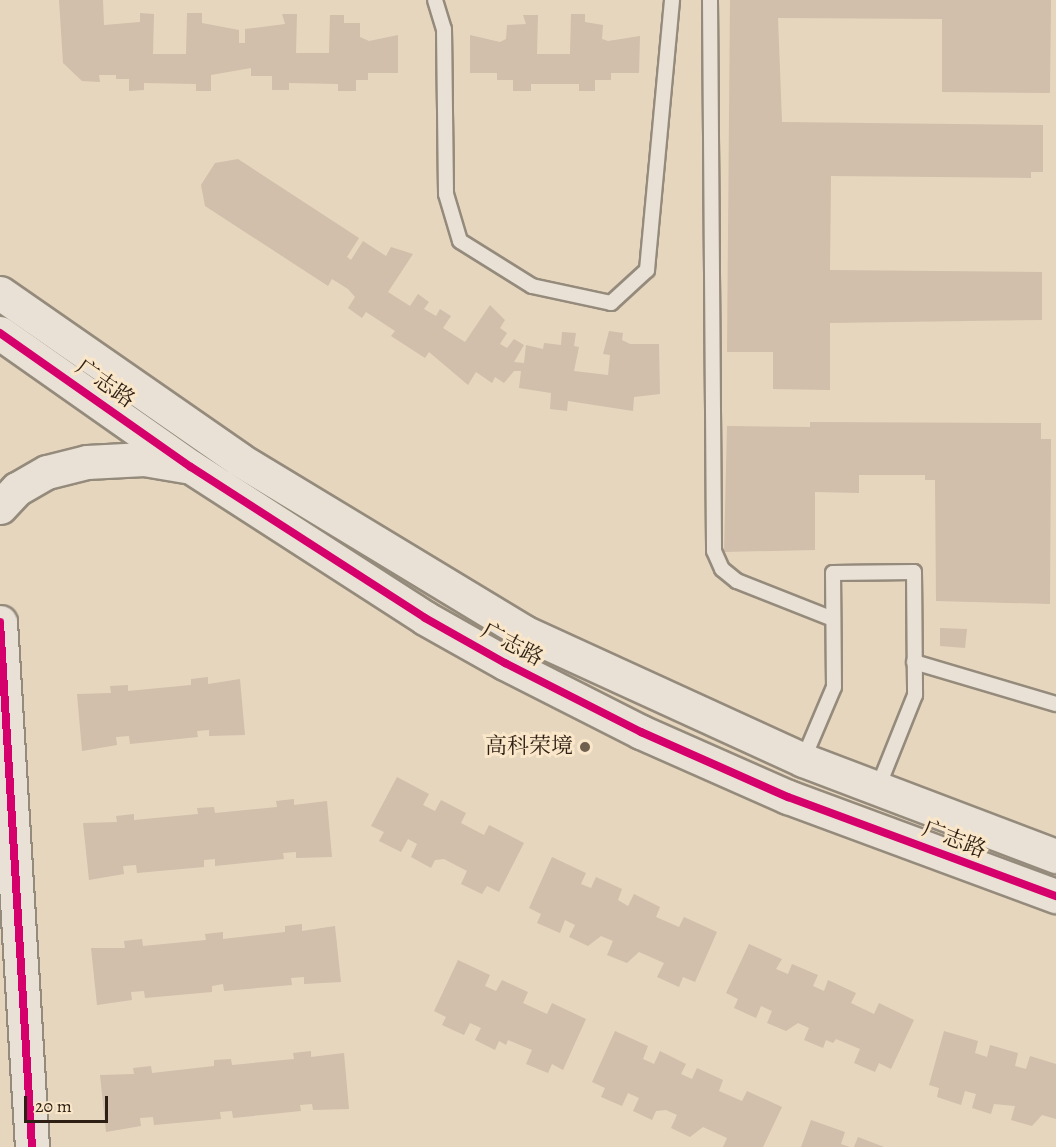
<!DOCTYPE html>
<html>
<head>
<meta charset="utf-8">
<style>
  body { margin:0 }
  #map { position:relative; width:1056px; height:1147px; overflow:hidden; background:#e6d6be; font-family:Alegreya,"Noto Serif SC",serif }
  div>[style] { position:absolute }
  .building>* { inset:0; background:#d1beab }
  .roads { filter:drop-shadow(2px 0 #958b7c) drop-shadow(-2px 0 #958b7c) drop-shadow(0 2px #958b7c) drop-shadow(0 -2px #958b7c) }
  .lane>* { height:14px; margin:-7px; padding:0 7px; transform-origin:7px; border-radius:7px; background:#e9e1d5 }
  .secondary>* { height:33px; margin:-16.5px; padding:0 16.5px; transform-origin:16.5px; border-radius:16.5px; background:#e9e1d5 }
  .cycleway>* { height:8px; margin:-4px; padding:0 4px; transform-origin:4px; border-radius:4px; background:#d6006c }
  .dots>* { width:16px; height:16px; translate:-50% -50%; box-sizing:border-box; border:3px solid #fae6c9; border-radius:50% }
  span { translate:-50% -50%; white-space:nowrap; text-align:center; line-height:1.15; -webkit-text-stroke:6px #fae6c9; paint-order:stroke }
  .street-label { font-size:22px; color:#2d1f13 }
  .poi-label { font-size:22px; color:#2d1f13 }
  .right { translate:-100% -50%; text-align:right }
  .scale { position:absolute; left:24px; top:1096px; width:84px; height:27px; box-sizing:border-box; border:3px solid #2d1f13; border-top:0; padding-left:8px; font-size:18px; line-height:21px; white-space:nowrap; color:#2d1f13; -webkit-text-stroke:4px #fae6c9; paint-order:stroke }
</style>
</head>
<body>
<div id="map">
  <div class="building">
    <i style="clip-path:polygon(59px 0,103px 0,104px 25px,140px 22px,140px 13px,154px 14px,153px 54px,186px 54px,187px 13px,202px 13px,202px 23px,239px 30px,239px 43px,245px 43px,245px 29px,285px 24px,282px 14px,297px 14px,296px 53px,329px 53px,330px 15px,344px 15px,344px 23px,360px 23px,360px 37px,369px 41px,398px 35px,398px 73px,368px 73px,368px 80px,356px 80px,356px 91px,338px 91px,338px 84px,289px 83px,289px 90px,272px 90px,272px 76px,251px 76px,251px 68px,211px 75px,211px 91px,196px 91px,196px 84px,144px 83px,144px 90px,129px 91px,129px 79px,116px 79px,116px 75px,99px 75px,100px 82px,82px 81px,63px 63px)"></i>
    <i style="clip-path:polygon(730px 0,1051px 0,1050px 93px,942px 92px,942px 19px,778px 18px,782px 122px,1043px 125px,1043px 172px,1031px 172px,1031px 178px,831px 176px,830px 270px,1042px 272px,1042px 320px,830px 323px,830px 390px,773px 389px,773px 352px,727px 352px)"></i>
    <i style="clip-path:polygon(571px 14px,585px 14px,585px 22px,603px 25px,602px 39px,608px 41px,640px 36px,639px 73px,611px 73px,611px 80px,595px 80px,595px 91px,579px 91px,579px 84px,531px 84px,531px 91px,513px 91px,513px 80px,497px 80px,497px 73px,470px 73px,470px 35px,500px 42px,506px 39px,507px 25px,526px 24px,523px 15px,538px 15px,537px 54px,570px 54px)"></i>
    <i style="clip-path:polygon(238px 159px,359px 238px,347px 257px,351px 260px,363px 241px,386px 256px,391px 247px,413px 254px,388px 292px,410px 306px,418px 294px,429px 302px,424px 309px,436px 316px,440px 309px,451px 316px,443px 328px,465px 342px,490px 305px,505px 320px,500px 328px,507px 333px,500px 344px,507px 348px,514px 339px,524px 345px,514px 362px,524px 363px,526px 345px,543px 349px,544px 343px,561px 345px,562px 332px,576px 333px,574px 346px,579px 347px,574px 371px,608px 375px,610px 355px,603px 354px,609px 331px,623px 333px,622px 340px,630px 344px,659px 344px,660px 394px,634px 397px,633px 411px,568px 401px,567px 411px,550px 409px,551px 393px,519px 388px,521px 371px,514px 371px,504px 383px,495px 377px,492px 383px,476px 372px,468px 385px,429px 352px,425px 358px,391px 336px,395px 331px,366px 312px,362px 318px,348px 308px,355px 297px,348px 289px,332px 279px,328px 286px,205px 206px,201px 185px,215px 163px)"></i>
    <i style="clip-path:polygon(810px 422px,1041px 423px,1041px 439px,1051px 439px,1050px 604px,936px 601px,935px 480px,925px 480px,925px 475px,859px 475px,859px 493px,815px 492px,815px 550px,724px 552px,727px 426px,810px 427px)"></i>
    <i style="clip-path:polygon(940px 628px,967px 629px,965px 648px,940px 646px)"></i>
    <i style="clip-path:polygon(208px 677px,208px 684px,240px 679px,245px 735px,209px 736px,209px 730px,197px 731px,198px 737px,130px 744px,129px 736px,116px 737px,117px 745px,82px 751px,77px 694px,111px 693px,110px 686px,128px 685px,128px 691px,191px 685px,191px 679px)"></i>
    <i style="clip-path:polygon(397px 777px,429px 794px,423px 805px,435px 811px,441px 800px,466px 813px,461px 823px,484px 835px,489px 825px,524px 843px,499px 892px,487px 886px,482px 894px,461px 884px,467px 871px,444px 859px,435px 860px,431px 868px,411px 857px,417px 844px,408px 839px,401px 852px,379px 841px,384px 832px,371px 826px)"></i>
    <i style="clip-path:polygon(294px 799px,294px 805px,327px 801px,332px 857px,296px 858px,296px 852px,283px 853px,284px 859px,215px 866px,215px 859px,204px 860px,204px 867px,137px 873px,136px 865px,123px 866px,124px 874px,89px 880px,83px 823px,117px 822px,116px 816px,134px 814px,134px 820px,198px 814px,197px 808px,214px 807px,215px 813px,277px 807px,276px 801px)"></i>
    <i style="clip-path:polygon(552px 857px,586px 873px,581px 884px,591px 888px,596px 877px,622px 889px,618px 900px,628px 906px,634px 894px,660px 907px,656px 917px,679px 927px,684px 917px,717px 932px,695px 982px,683px 977px,679px 987px,657px 977px,664px 963px,639px 952px,627px 963px,607px 955px,613px 941px,601px 936px,588px 946px,569px 937px,575px 925px,565px 920px,560px 933px,537px 923px,541px 914px,529px 908px)"></i>
    <i style="clip-path:polygon(302px 924px,302px 931px,335px 926px,341px 982px,304px 984px,304px 977px,291px 978px,292px 985px,224px 991px,223px 984px,212px 986px,212px 992px,145px 998px,144px 991px,131px 992px,132px 1000px,97px 1005px,91px 948px,125px 948px,124px 941px,142px 939px,143px 946px,206px 940px,205px 934px,223px 932px,223px 939px,285px 932px,285px 926px)"></i>
    <i style="clip-path:polygon(749px 944px,782px 959px,776px 969px,788px 974px,792px 964px,818px 975px,813px 986px,824px 991px,828px 980px,856px 993px,851px 1003px,874px 1014px,879px 1003px,914px 1020px,891px 1069px,879px 1063px,875px 1072px,854px 1063px,860px 1049px,836px 1039px,833px 1043px,826px 1040px,823px 1048px,804px 1040px,809px 1028px,798px 1023px,786px 1031px,767px 1023px,772px 1011px,761px 1006px,756px 1018px,734px 1008px,738px 999px,726px 993px)"></i>
    <i style="clip-path:polygon(458px 960px,490px 975px,485px 986px,496px 991px,502px 980px,528px 992px,523px 1003px,547px 1014px,552px 1003px,586px 1019px,563px 1070px,552px 1064px,548px 1073px,526px 1064px,532px 1050px,508px 1040px,506px 1045px,499px 1041px,495px 1050px,475px 1040px,481px 1028px,470px 1023px,464px 1035px,442px 1025px,446px 1017px,434px 1011px)"></i>
    <i style="clip-path:polygon(615px 1031px,648px 1046px,643px 1059px,654px 1064px,660px 1051px,686px 1064px,681px 1074px,692px 1079px,697px 1068px,723px 1080px,719px 1091px,742px 1101px,747px 1091px,782px 1107px,763px 1147px,723px 1147px,727px 1138px,703px 1127px,690px 1137px,671px 1128px,677px 1115px,666px 1110px,656px 1111px,652px 1120px,633px 1111px,639px 1098px,628px 1093px,622px 1106px,601px 1097px,605px 1088px,592px 1082px)"></i>
    <i style="clip-path:polygon(944px 1031px,978px 1041px,975px 1053px,987px 1057px,990px 1045px,1018px 1053px,1015px 1066px,1026px 1069px,1030px 1056px,1056px 1064px,1056px 1119px,1042px 1115px,1032px 1126px,1011px 1120px,1015px 1106px,994px 1104px,991px 1114px,972px 1108px,976px 1094px,965px 1091px,961px 1105px,937px 1097px,939px 1088px,929px 1085px)"></i>
    <i style="clip-path:polygon(311px 1051px,311px 1057px,344px 1053px,349px 1109px,313px 1110px,312px 1104px,300px 1105px,301px 1111px,233px 1118px,232px 1111px,220px 1112px,221px 1119px,154px 1125px,153px 1117px,140px 1118px,141px 1126px,106px 1132px,100px 1075px,134px 1074px,133px 1068px,151px 1066px,152px 1073px,214px 1066px,214px 1060px,231px 1059px,232px 1065px,294px 1059px,293px 1053px)"></i>
    <i style="clip-path:polygon(811px 1120px,845px 1132px,841px 1144px,850px 1147px,801px 1147px)"></i>
    <i style="clip-path:polygon(858px 1137px,884px 1147px,854px 1147px)"></i>
  </div>
  <div class="roads">
    <div class="lane">
      <i style="left:435px;top:0;width:30px;rotate:73deg"></i>
      <i style="left:444px;top:29px;width:165px;rotate:89.3deg"></i>
      <i style="left:446px;top:194px;width:49px;rotate:73.4deg"></i>
      <i style="left:460px;top:241px;width:85px;rotate:32deg"></i>
      <i style="left:532px;top:286px;width:81px;rotate:12.1deg"></i>
      <i style="left:611px;top:303px;width:49px;rotate:-42.5deg"></i>
      <i style="left:647px;top:270px;width:271px;rotate:-84.7deg"></i>
      <i style="left:710px;top:0;width:551px;rotate:89.58deg"></i>
      <i style="left:714px;top:551px;width:20px;rotate:66deg"></i>
      <i style="left:722px;top:569px;width:19px;rotate:39deg"></i>
      <i style="left:737px;top:581px;width:103px;rotate:21.6deg"></i>
      <i style="left:914px;top:662px;width:148px;rotate:16.5deg"></i>
      <i style="left:803px;top:760px;width:79px;rotate:-67deg"></i>
      <i style="left:834px;top:687px;width:114px;rotate:-90.5deg"></i>
      <i style="left:833px;top:573px;width:81px;rotate:-0.7deg"></i>
      <i style="left:914px;top:572px;width:123px;rotate:89.5deg"></i>
      <i style="left:915px;top:695px;width:102px;rotate:111.8deg"></i>
    </div>
    <div class="secondary">
      <i style="left:0;top:293px;width:292px;rotate:34.8deg"></i>
      <i style="left:240px;top:460px;width:332px;rotate:31.2deg"></i>
      <i style="left:524px;top:632px;width:307px;rotate:24.6deg"></i>
      <i style="left:803px;top:760px;width:271px;rotate:20.8deg"></i>
      <i style="left:0;top:333px;width:233px;rotate:35.1deg"></i>
      <i style="left:191px;top:467px;width:278px;rotate:32.8deg"></i>
      <i style="left:425px;top:618px;width:92px;rotate:29.4deg"></i>
      <i style="left:505px;top:663px;width:153px;rotate:26.9deg"></i>
      <i style="left:641px;top:732px;width:161px;rotate:23.9deg"></i>
      <i style="left:788px;top:797px;width:286px;rotate:20.3deg"></i>
      <i style="left:0;top:507px;width:25px;rotate:-47deg"></i>
      <i style="left:17px;top:489px;width:34px;rotate:-30deg"></i>
      <i style="left:47px;top:472px;width:41px;rotate:-14deg"></i>
      <i style="left:87px;top:462px;width:57px;rotate:-3deg"></i>
      <i style="left:144px;top:459px;width:42px;rotate:9.7deg"></i>
      <i style="left:0;top:622px;width:526px;rotate:86.51deg"></i>
    </div>
  </div>
  <div class="cycleway">
    <i style="left:0;top:333px;width:233px;rotate:35.1deg"></i>
    <i style="left:191px;top:467px;width:278px;rotate:32.8deg"></i>
    <i style="left:425px;top:618px;width:92px;rotate:29.4deg"></i>
    <i style="left:505px;top:663px;width:153px;rotate:26.9deg"></i>
    <i style="left:641px;top:732px;width:161px;rotate:23.9deg"></i>
    <i style="left:788px;top:797px;width:286px;rotate:20.3deg"></i>
    <i style="left:0;top:622px;width:526px;rotate:86.51deg"></i>
  </div>
  <div class="dots">
    <i style="left:585px;top:747px;background:#6e5f4f"></i>
  </div>
  <div class="street-label">
    <span style="left:105px;top:384px;rotate:35deg">广志路</span>
    <span style="left:512px;top:645px;rotate:28deg">广志路</span>
    <span style="left:954px;top:840px;rotate:21deg">广志路</span>
  </div>
  <div class="poi-label">
    <span class="right" style="left:573px;top:747px">高科荣境</span>
  </div>
  <div class="scale">20 m</div>
</div>
</body>
</html>
